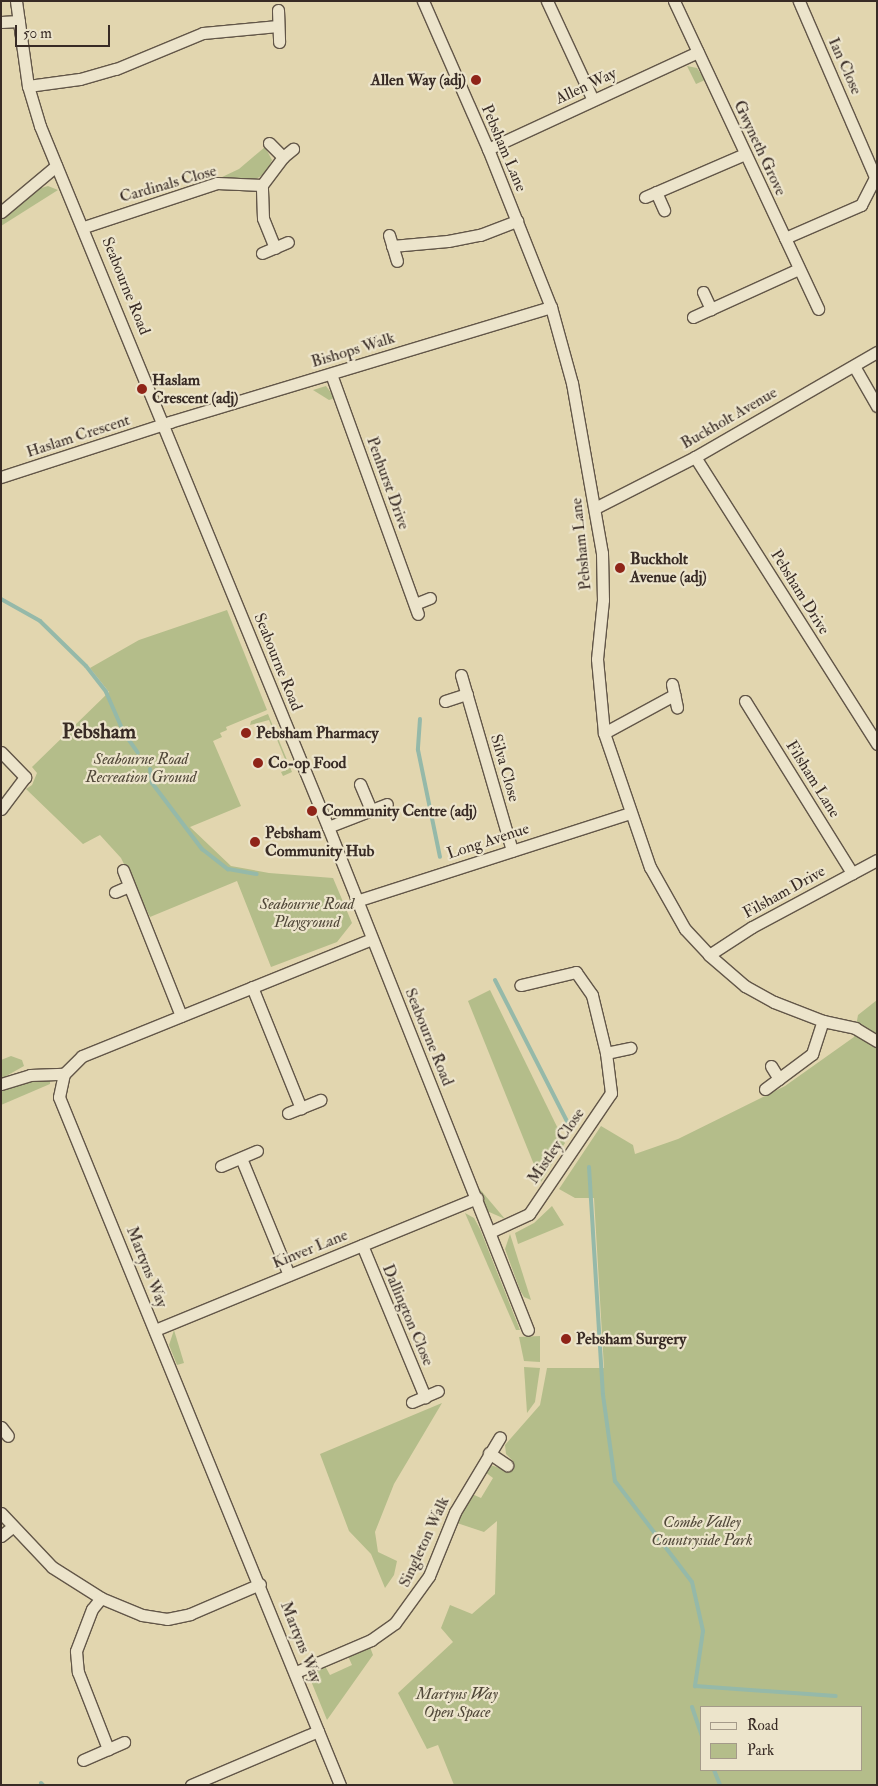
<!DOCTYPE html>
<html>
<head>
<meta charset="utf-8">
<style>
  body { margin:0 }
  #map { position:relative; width:878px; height:1786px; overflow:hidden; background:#e2d6af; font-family:"IM FELL Double Pica",serif }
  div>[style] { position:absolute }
  .green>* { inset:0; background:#b4bd8a }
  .stream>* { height:4px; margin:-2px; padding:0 2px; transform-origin:2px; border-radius:2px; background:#95b9a9 }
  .roads { filter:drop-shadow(1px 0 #625648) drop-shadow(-1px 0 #625648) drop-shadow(0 1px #625648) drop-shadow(0 -1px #625648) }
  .minor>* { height:11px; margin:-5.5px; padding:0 5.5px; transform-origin:5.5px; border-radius:5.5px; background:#ece4cb }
  .dots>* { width:14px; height:14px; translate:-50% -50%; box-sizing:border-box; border:2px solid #ece4cb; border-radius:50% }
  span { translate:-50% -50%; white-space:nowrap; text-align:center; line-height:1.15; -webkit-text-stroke:4.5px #ece4cb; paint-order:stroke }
  .street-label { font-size:16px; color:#382b25 }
  .poi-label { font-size:16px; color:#382b25; font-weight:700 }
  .right { translate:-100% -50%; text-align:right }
  .left { translate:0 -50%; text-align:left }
  .park-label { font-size:16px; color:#514839; font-style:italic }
  .district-label { font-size:21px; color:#382b25; font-weight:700 }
  .frame { position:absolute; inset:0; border:2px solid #382b25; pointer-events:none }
  .legend { position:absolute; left:700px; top:1706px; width:162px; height:65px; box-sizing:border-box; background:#ece4cb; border:1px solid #a49a89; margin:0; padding:6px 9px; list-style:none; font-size:15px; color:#382b25 }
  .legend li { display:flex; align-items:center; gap:10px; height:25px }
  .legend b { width:25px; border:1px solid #a49a89 }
  .scale { position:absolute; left:15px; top:25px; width:95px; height:22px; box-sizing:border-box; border:2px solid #382b25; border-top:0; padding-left:6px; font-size:15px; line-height:18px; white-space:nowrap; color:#382b25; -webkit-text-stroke:4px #ece4cb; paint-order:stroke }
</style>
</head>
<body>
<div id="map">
  <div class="green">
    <i style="clip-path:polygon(687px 66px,697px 68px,705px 80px,696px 84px)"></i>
    <i style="clip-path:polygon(265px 147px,272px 160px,266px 173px,256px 179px,220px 178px,239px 169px)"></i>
    <i style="clip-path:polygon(48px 186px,58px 190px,1px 226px,1px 220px,38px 189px)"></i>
    <i style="clip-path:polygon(326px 386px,335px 398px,329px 400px,313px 390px)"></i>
    <i style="clip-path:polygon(227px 610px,267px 710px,226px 727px,227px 730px,220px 733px,222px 737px,213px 741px,241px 806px,190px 827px,231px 866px,269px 873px,333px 878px,352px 923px,337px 942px,271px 967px,237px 881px,150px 917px,121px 858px,100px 835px,83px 844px,26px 789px,32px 785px,37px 773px,32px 767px,109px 692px,90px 668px,139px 640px)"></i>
    <i style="clip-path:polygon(268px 714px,292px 772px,283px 776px,281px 772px,289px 769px,269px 720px,250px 725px,251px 721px)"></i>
    <i style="clip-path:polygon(490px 990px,565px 1143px,541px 1182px,468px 1001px)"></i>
    <i style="clip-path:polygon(evenodd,877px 1000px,877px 1785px,454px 1785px,438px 1745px,427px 1749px,398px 1693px,453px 1642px,441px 1628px,450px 1605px,472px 1614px,495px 1594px,497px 1521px,484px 1532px,457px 1523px,472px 1494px,481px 1498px,493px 1478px,485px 1472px,490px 1465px,507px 1470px,513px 1461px,506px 1454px,505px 1445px,540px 1405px,547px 1368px,604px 1368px,594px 1198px,575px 1198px,559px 1189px,601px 1126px,633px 1145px,635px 1154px,678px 1139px,785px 1086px,854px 1037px,858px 1015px,877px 1000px,702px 1707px,862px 1707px,862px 1770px,702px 1770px,702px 1707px)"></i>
    <i style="clip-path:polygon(11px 1056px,22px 1060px,24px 1066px,1px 1079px,1px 1060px)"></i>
    <i style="clip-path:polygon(31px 1080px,50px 1080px,50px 1084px,1px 1105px,1px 1088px)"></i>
    <i style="clip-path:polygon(478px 1187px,505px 1219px,487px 1211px)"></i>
    <i style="clip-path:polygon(552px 1206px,564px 1225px,518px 1244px,515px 1233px,534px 1223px)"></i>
    <i style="clip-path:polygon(465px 1213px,474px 1218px,480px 1229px,520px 1330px,516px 1330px)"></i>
    <i style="clip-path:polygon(510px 1234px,531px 1300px,524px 1297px,520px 1290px,505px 1249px)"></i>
    <i style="clip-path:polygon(174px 1330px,184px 1363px,177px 1365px,169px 1345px)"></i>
    <i style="clip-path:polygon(540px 1336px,540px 1362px,524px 1361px,519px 1337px)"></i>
    <i style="clip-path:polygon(524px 1367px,540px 1368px,535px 1402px,527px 1413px)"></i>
    <i style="clip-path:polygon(442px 1403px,394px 1484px,375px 1532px,378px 1552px,397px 1561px,394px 1575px,385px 1588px,371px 1554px,349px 1531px,320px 1454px)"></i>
    <i style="clip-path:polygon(370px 1647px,373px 1655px,327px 1720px,311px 1681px,313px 1672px,325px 1666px,330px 1675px,352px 1665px,348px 1656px)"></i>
  </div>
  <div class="stream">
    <i style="left:1px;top:599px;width:45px;rotate:29.4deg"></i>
    <i style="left:40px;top:621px;width:64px;rotate:44.4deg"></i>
    <i style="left:86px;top:666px;width:33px;rotate:52deg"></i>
    <i style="left:106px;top:692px;width:45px;rotate:66.3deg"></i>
    <i style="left:124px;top:733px;width:24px;rotate:55deg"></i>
    <i style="left:420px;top:719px;width:31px;rotate:94deg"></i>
    <i style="left:418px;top:750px;width:109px;rotate:78.4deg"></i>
    <i style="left:150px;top:769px;width:14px;rotate:82deg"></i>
    <i style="left:152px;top:783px;width:83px;rotate:52.9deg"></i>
    <i style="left:202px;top:849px;width:33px;rotate:38deg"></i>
    <i style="left:228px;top:869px;width:29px;rotate:10deg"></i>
    <i style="left:495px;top:980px;width:165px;rotate:63deg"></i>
    <i style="left:589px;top:1167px;width:228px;rotate:86.5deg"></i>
    <i style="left:603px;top:1395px;width:87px;rotate:82.1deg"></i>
    <i style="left:615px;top:1481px;width:127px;rotate:52.7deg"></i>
    <i style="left:692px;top:1582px;width:50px;rotate:77.3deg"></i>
    <i style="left:703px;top:1631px;width:56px;rotate:98.3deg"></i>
    <i style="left:695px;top:1686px;width:141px;rotate:4.1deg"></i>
    <i style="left:692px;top:1707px;width:31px;rotate:71deg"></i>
    <i style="left:714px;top:1770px;width:16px;rotate:68deg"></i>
    <i style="left:41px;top:1783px;width:3px;rotate:45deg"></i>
  </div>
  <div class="roads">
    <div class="minor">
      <i style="left:16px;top:1px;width:86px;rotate:82deg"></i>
      <i style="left:28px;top:86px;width:42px;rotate:73.3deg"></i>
      <i style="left:40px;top:126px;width:758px;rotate:67.67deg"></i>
      <i style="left:328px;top:827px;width:541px;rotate:68.32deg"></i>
      <i style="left:423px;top:1px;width:162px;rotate:66.3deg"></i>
      <i style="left:488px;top:149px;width:170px;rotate:68.3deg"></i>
      <i style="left:551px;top:307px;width:79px;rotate:74.6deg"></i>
      <i style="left:572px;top:383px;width:173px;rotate:80deg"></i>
      <i style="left:602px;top:553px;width:47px;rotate:88.8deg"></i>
      <i style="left:603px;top:600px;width:59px;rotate:95.8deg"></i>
      <i style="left:597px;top:659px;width:74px;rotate:84.6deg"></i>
      <i style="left:604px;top:733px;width:142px;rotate:71.1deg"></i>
      <i style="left:650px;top:867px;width:71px;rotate:60.6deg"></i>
      <i style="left:685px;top:929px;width:35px;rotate:47deg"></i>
      <i style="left:709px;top:955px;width:48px;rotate:40.7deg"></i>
      <i style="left:745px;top:986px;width:33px;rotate:29deg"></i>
      <i style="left:774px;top:1002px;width:53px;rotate:21.2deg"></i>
      <i style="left:823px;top:1021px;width:33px;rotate:12deg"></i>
      <i style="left:855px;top:1028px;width:26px;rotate:31deg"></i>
      <i style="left:547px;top:1px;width:109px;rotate:65.1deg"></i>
      <i style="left:674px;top:1px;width:340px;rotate:64.9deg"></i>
      <i style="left:278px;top:10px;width:32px;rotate:88deg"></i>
      <i style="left:1px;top:22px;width:18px;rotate:-3deg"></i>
      <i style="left:28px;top:86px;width:52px;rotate:-7.7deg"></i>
      <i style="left:80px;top:79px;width:37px;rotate:-16deg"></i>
      <i style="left:116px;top:69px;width:94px;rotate:-22.5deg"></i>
      <i style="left:203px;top:33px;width:75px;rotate:-5.3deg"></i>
      <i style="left:269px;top:143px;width:20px;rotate:45deg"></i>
      <i style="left:488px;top:149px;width:231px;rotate:-24.8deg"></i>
      <i style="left:656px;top:192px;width:20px;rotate:66deg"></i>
      <i style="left:645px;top:197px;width:109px;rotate:-23.3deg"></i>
      <i style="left:1px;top:212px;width:72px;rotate:-39.9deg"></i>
      <i style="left:84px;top:227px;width:140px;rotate:-18.3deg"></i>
      <i style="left:217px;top:183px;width:45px;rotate:2.5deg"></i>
      <i style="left:389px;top:235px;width:27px;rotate:73deg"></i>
      <i style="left:785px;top:238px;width:83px;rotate:-23.5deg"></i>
      <i style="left:861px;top:205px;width:31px;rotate:-63deg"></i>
      <i style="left:875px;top:177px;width:192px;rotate:-113.4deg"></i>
      <i style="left:392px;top:246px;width:56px;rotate:-5.1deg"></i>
      <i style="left:448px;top:241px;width:33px;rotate:-11deg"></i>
      <i style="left:480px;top:235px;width:40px;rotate:-21deg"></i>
      <i style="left:275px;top:248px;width:32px;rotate:-112deg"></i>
      <i style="left:263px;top:218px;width:33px;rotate:-92deg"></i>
      <i style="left:262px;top:185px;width:35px;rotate:-53deg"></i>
      <i style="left:283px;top:157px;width:13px;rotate:-39deg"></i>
      <i style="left:262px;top:253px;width:28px;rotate:-23deg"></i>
      <i style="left:703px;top:292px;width:19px;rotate:65deg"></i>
      <i style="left:693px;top:317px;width:116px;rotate:-24.4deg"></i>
      <i style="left:854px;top:366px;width:46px;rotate:60.1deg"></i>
      <i style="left:331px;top:374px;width:255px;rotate:70.1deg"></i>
      <i style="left:695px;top:457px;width:340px;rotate:57.6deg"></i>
      <i style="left:1px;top:477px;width:178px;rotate:-18deg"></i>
      <i style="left:170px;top:422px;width:398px;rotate:-16.8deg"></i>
      <i style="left:595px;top:508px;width:112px;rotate:-27deg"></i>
      <i style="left:695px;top:457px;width:210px;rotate:-30deg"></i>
      <i style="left:415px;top:604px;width:16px;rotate:-22deg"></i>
      <i style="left:461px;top:675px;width:183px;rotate:73.8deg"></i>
      <i style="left:672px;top:684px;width:24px;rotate:78deg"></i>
      <i style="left:445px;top:701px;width:23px;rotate:-18deg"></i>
      <i style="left:745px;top:701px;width:203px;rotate:58.1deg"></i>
      <i style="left:604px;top:733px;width:80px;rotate:-28.5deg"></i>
      <i style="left:1px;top:752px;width:35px;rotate:46deg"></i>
      <i style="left:25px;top:777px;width:40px;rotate:127deg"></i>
      <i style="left:360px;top:784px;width:28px;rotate:67deg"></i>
      <i style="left:328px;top:827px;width:63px;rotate:-21.3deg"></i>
      <i style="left:123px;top:870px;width:157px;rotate:68.3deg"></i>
      <i style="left:115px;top:892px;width:15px;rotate:-23deg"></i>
      <i style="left:356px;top:901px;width:288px;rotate:-17.8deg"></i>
      <i style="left:709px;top:955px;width:51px;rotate:-33.1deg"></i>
      <i style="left:752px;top:927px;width:142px;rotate:-28.2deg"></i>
      <i style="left:252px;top:987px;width:131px;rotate:68deg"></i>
      <i style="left:606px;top:1053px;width:25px;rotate:-12deg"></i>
      <i style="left:771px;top:1066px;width:15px;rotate:58deg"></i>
      <i style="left:1px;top:1084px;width:30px;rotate:-17deg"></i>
      <i style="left:30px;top:1075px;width:34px;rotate:-2deg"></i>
      <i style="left:765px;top:1089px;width:59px;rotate:-36.7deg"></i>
      <i style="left:812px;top:1054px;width:35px;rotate:-72deg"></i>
      <i style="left:288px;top:1113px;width:35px;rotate:-22deg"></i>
      <i style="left:241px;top:1158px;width:126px;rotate:67.7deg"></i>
      <i style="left:221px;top:1166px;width:39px;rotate:-23deg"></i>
      <i style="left:490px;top:1232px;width:43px;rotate:-24.8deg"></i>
      <i style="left:529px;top:1214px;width:146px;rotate:-55.9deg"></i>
      <i style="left:611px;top:1093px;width:40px;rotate:-97.1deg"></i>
      <i style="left:606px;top:1053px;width:60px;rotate:-103.6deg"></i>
      <i style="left:592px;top:995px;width:28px;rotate:-125deg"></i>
      <i style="left:576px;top:972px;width:57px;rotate:166.7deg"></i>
      <i style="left:362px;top:1245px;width:165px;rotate:67.5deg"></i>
      <i style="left:155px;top:1330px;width:348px;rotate:-22.3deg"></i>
      <i style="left:412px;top:1402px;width:28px;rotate:-23deg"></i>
      <i style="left:1px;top:1427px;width:11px;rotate:52deg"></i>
      <i style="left:489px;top:1453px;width:22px;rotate:34deg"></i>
      <i style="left:1px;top:1513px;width:74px;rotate:46.6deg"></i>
      <i style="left:52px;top:1567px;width:58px;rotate:32.3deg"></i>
      <i style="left:101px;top:1598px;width:44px;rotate:22.5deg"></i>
      <i style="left:142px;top:1615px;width:25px;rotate:9deg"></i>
      <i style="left:167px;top:1619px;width:24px;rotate:-12deg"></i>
      <i style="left:190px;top:1614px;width:76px;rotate:-23.2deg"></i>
      <i style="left:1px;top:1536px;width:14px;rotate:-39deg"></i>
      <i style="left:101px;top:1598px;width:14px;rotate:129deg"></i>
      <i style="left:92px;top:1609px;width:45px;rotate:110.9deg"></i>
      <i style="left:76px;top:1651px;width:21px;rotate:85deg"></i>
      <i style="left:78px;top:1672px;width:83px;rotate:68.7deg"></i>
      <i style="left:296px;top:1672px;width:82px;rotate:-23.1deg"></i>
      <i style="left:371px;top:1640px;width:29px;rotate:-35deg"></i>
      <i style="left:395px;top:1623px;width:58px;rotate:-54.1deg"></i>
      <i style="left:429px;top:1576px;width:69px;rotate:-67.9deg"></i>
      <i style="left:455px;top:1512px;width:87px;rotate:-59deg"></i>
      <i style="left:83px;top:1760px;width:45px;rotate:-23.7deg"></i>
      <i style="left:191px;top:1785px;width:138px;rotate:-23deg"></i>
      <i style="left:340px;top:1785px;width:743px;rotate:-112.22deg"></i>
      <i style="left:59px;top:1097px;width:24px;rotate:-78deg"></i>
      <i style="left:64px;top:1074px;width:25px;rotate:-45deg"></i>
      <i style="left:82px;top:1056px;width:312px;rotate:-22deg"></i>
    </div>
  </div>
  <div class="dots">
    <i style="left:476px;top:80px;background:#8f2418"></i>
    <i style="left:142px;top:389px;background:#8f2418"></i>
    <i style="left:620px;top:568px;background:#8f2418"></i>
    <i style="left:246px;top:733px;background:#8f2418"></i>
    <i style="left:258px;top:763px;background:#8f2418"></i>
    <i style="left:312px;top:811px;background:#8f2418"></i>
    <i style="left:255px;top:842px;background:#8f2418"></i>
    <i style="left:566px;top:1339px;background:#8f2418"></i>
  </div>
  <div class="street-label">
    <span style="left:845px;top:66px;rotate:66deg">Ian Close</span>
    <span style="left:586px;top:86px;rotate:-25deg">Allen Way</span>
    <span style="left:504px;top:148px;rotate:67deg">Pebsham Lane</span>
    <span style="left:760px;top:148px;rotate:65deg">Gwyneth Grove</span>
    <span style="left:168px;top:184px;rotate:-16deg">Cardinals Close</span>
    <span style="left:126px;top:286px;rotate:68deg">Seabourne Road</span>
    <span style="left:353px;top:350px;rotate:-17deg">Bishops Walk</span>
    <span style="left:729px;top:418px;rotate:-30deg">Buckholt Avenue</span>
    <span style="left:78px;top:436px;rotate:-18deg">Haslam Crescent</span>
    <span style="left:388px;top:483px;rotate:70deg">Penhurst Drive</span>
    <span style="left:581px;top:544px;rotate:-96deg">Pebsham Lane</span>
    <span style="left:800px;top:592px;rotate:58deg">Pebsham Drive</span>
    <span style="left:278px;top:662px;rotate:68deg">Seabourne Road</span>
    <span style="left:505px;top:768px;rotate:74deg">Silva Close</span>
    <span style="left:813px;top:779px;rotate:58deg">Filsham Lane</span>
    <span style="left:488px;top:841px;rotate:-18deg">Long Avenue</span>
    <span style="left:784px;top:892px;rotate:-29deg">Filsham Drive</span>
    <span style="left:429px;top:1037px;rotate:68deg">Seabourne Road</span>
    <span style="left:556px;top:1146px;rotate:-56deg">Mistley Close</span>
    <span style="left:310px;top:1249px;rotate:-22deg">Kinver Lane</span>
    <span style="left:147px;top:1267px;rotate:68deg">Martyns Way</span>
    <span style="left:408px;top:1315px;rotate:67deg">Dallington Close</span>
    <span style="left:424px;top:1542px;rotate:-65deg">Singleton Walk</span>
    <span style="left:301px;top:1642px;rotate:68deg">Martyns Way</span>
  </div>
  <div class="poi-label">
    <span class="right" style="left:466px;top:80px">Allen Way (adj)</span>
    <span class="left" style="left:152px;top:389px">Haslam<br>Crescent (adj)</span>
    <span class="left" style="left:630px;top:568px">Buckholt<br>Avenue (adj)</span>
    <span class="left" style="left:256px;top:733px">Pebsham Pharmacy</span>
    <span class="left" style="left:268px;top:763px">Co-op Food</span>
    <span class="left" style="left:322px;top:811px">Community Centre (adj)</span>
    <span class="left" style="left:265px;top:842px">Pebsham<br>Community Hub</span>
    <span class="left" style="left:576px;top:1339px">Pebsham Surgery</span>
  </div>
  <div class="park-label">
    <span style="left:141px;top:768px">Seabourne Road<br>Recreation Ground</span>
    <span style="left:307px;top:913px">Seabourne Road<br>Playground</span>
    <span style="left:702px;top:1531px">Combe Valley<br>Countryside Park</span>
    <span style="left:457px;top:1703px">Martyns Way<br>Open Space</span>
  </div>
  <div class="district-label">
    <span style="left:99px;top:732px">Pebsham</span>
  </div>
  <div class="frame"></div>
  <ul class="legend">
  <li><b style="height:6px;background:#ece4cb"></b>Road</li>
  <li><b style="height:14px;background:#b4bd8a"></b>Park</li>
  </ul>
  <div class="scale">50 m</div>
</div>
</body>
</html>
